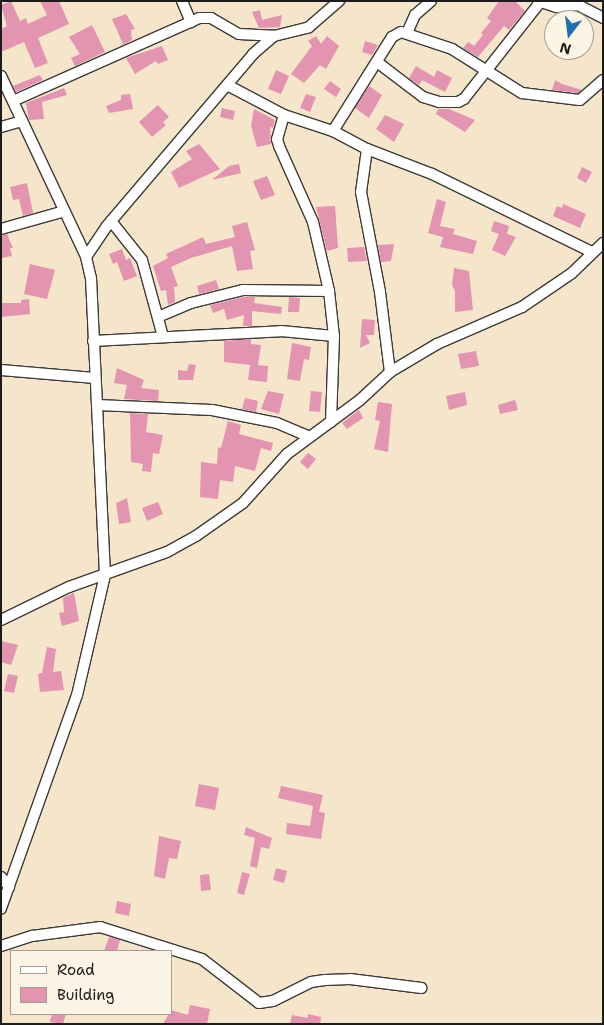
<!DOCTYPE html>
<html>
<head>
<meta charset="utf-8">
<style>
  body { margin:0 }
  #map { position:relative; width:604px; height:1025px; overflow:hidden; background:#f5e5cb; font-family:"Shantell Sans",sans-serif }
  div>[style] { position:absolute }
  .building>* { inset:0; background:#e394b0 }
  .roads { filter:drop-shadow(1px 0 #3d3a36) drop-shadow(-1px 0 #3d3a36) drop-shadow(0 1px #3d3a36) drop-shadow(0 -1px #3d3a36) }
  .street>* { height:10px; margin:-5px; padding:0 5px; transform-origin:5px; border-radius:5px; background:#fff }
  span { translate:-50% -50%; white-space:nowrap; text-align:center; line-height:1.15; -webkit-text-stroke:5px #fcf5e5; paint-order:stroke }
  .frame { position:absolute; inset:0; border:2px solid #1c1c1c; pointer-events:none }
  .legend { position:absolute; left:10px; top:950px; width:162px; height:65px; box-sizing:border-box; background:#fcf5e5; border:1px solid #a29e95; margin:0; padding:6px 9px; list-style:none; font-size:15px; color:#1c1c1c }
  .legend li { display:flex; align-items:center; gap:10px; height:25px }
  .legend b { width:25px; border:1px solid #a29e95 }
  .north { position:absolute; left:544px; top:10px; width:50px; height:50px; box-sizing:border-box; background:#fcf5e5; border:1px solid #a29e95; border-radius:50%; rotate:195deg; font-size:14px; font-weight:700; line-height:20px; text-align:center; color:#1c1c1c }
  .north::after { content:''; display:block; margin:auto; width:18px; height:22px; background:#1f6fb2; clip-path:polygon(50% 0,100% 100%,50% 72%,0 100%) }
</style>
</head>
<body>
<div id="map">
  <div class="building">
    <i style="clip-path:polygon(11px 1px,20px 21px,26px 18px,28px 24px,47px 15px,40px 1px,59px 1px,69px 24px,38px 38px,48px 63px,35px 68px,24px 42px,1px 52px,1px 29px,7px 26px,1px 5px)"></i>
    <i style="clip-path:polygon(499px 1px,515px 1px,525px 11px,509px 30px,504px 26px,478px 57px,463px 48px,468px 42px,474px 46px,483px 35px,481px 33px,491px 21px,487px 18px)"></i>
    <i style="clip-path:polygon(260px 10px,262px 20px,282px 15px,280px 27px,259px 28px,252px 12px)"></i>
    <i style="clip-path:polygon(126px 14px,135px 29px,131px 30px,132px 40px,120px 46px,123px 44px,112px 19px)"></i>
    <i style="clip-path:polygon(92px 25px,105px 52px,75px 66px,71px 58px,80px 54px,69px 37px)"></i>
    <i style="clip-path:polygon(316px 36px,321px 44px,327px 36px,339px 46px,326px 69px,320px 65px,304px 83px,291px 74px,312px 46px,308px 41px)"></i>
    <i style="clip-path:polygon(365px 41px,378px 45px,372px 55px,362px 52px)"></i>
    <i style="clip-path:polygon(162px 46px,168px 60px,158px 64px,156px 61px,135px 74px,126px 58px)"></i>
    <i style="clip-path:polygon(416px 66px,434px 77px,437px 70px,452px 78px,445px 92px,422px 80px,419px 85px,409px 78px)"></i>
    <i style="clip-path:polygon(276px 70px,289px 76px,281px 94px,268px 89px)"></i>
    <i style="clip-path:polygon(40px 75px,43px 80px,16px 92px,13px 86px)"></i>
    <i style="clip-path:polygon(555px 80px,562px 84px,582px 90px,578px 93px,552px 90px)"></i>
    <i style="clip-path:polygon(330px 81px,341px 89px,336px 97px,324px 89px)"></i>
    <i style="clip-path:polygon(369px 86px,382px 95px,369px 118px,355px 108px)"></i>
    <i style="clip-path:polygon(64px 88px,67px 95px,42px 102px,44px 119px,29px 120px,26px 103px)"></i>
    <i style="clip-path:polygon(130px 94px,133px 109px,109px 113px,106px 106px,121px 100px,121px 95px)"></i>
    <i style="clip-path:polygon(306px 94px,316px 97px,310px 112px,300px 108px)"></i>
    <i style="clip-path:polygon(158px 105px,169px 117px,163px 122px,166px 125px,152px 137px,139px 122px)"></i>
    <i style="clip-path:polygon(222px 108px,235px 111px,233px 120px,220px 117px)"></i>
    <i style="clip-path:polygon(254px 109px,275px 120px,273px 128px,270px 127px,271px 144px,257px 147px,251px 126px)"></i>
    <i style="clip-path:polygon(438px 109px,449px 109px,475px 120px,465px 132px,436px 114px)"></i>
    <i style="clip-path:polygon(385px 115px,404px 124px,394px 142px,376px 129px)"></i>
    <i style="clip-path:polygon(199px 144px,220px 169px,179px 188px,171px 172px,192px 159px,186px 151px)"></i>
    <i style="clip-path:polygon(239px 164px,241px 173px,212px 180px,229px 166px)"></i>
    <i style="clip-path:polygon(582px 167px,592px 172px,586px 183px,577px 178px)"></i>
    <i style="clip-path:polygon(267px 176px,275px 195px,261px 200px,253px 181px)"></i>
    <i style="clip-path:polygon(27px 183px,33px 213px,23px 216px,19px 199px,13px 200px,10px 187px)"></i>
    <i style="clip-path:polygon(437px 199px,446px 202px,440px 226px,455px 229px,453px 234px,477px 241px,473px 254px,440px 247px,443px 237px,428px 233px)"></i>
    <i style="clip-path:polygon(563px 204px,586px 214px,580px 228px,553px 216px,557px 206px,562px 208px)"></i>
    <i style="clip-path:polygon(335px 206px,338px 248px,327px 251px,316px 207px)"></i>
    <i style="clip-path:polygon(494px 221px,509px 226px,507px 234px,516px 237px,505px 256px,492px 250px,499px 234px,491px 231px)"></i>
    <i style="clip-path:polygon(247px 222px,255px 250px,250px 251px,253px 269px,237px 271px,232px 246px,191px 258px,171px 267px,178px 286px,174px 287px,175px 302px,168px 305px,166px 290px,161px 291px,153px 266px,168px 258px,166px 254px,203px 237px,206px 244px,235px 237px,232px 226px)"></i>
    <i style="clip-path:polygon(7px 234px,13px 248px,10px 248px,12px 256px,1px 258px,1px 236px)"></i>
    <i style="clip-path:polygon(394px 244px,391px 261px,381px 262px,378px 245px)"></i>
    <i style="clip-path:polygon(364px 247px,367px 261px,348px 262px,347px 248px)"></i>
    <i style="clip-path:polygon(122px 249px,126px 260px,130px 258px,137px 276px,124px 281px,117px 262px,113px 264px,109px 254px)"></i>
    <i style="clip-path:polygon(30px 264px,55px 270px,47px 299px,24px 294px)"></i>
    <i style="clip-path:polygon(454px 268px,469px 271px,473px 310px,455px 312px,455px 291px,452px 285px)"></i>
    <i style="clip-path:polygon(216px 280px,219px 289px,199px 294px,197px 286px)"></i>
    <i style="clip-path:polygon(244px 297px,255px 297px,254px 303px,282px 307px,281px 314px,252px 311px,252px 326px,243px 326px,244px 315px,227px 320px,224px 309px,213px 313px,210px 305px)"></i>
    <i style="clip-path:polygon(289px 297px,300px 298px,299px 312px,288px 312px)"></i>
    <i style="clip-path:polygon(29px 299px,30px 314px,1px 317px,1px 303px,21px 303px,21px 300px)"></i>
    <i style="clip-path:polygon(362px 319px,375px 320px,374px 335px,366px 335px,370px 343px,360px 348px)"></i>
    <i style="clip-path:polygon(251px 339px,251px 344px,261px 345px,258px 365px,268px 366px,267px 382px,248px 380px,250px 365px,224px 362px,224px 341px)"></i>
    <i style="clip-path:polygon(292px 343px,311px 347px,309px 360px,304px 359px,300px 381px,287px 379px)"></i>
    <i style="clip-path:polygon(476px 351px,479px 366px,461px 369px,458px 354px)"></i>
    <i style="clip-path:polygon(189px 364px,196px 365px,193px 380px,178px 380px,178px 370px,187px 371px)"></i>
    <i style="clip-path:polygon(117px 368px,144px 380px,141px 388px,159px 390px,158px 401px,124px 399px,127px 385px,114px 383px)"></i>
    <i style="clip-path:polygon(268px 391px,284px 394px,279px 414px,261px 409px)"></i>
    <i style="clip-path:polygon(311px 391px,322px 392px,320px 412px,309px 411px)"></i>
    <i style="clip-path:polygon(465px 392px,467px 405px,449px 410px,446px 396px)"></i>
    <i style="clip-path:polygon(245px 398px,258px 401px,256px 412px,242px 409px)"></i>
    <i style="clip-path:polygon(515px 400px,518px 410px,500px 414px,498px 405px)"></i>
    <i style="clip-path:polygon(378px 402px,392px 404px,388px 452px,374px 449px,380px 421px,375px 420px)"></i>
    <i style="clip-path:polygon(359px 410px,363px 418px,347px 429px,342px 423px)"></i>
    <i style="clip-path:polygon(130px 413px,148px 414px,146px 432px,163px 435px,159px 454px,153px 453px,151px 472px,142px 471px,143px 464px,131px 462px)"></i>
    <i style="clip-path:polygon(228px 421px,241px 425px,239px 434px,273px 443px,271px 451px,261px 448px,255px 471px,235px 466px,233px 482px,220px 480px,218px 499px,200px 497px,201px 462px,217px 464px,218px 447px,221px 448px)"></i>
    <i style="clip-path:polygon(308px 453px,316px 459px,308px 469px,300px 462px)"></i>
    <i style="clip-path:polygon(127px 498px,131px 522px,119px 524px,116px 503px)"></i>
    <i style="clip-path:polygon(158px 502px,163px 514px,147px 521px,142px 508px)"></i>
    <i style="clip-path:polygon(74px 593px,79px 621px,62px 626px,59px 613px,64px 612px,63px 598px)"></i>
    <i style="clip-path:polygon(1px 641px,18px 645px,11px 665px,1px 662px)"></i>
    <i style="clip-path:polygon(47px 647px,56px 649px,53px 672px,61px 671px,64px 690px,40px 692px,38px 674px,42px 673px)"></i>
    <i style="clip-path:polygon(8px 674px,18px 676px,14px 693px,4px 691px)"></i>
    <i style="clip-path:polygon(199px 784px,219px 788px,215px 810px,195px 806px)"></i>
    <i style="clip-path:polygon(281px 786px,323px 795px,319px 812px,325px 813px,321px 839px,286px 834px,287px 823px,310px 826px,313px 806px,278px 798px)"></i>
    <i style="clip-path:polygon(246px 827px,272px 838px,269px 849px,261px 847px,257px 868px,250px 866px,255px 838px,244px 835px)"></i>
    <i style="clip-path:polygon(159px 836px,181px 841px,177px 859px,169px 858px,165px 879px,154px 876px)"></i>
    <i style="clip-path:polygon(276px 868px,287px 871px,284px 883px,273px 880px)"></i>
    <i style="clip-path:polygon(242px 872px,250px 874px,244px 895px,237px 893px)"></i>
    <i style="clip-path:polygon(209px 874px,211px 890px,201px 891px,200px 875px)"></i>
    <i style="clip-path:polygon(117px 901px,131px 904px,129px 916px,115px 913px)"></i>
    <i style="clip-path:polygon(109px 937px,120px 940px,117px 951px,104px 951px)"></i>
    <i style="clip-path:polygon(190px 1005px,210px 1009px,207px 1024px,163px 1024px,171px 1010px,188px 1015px)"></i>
    <i style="clip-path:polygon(52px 1014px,66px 1014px,63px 1024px,50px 1022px)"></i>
    <i style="clip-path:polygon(308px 1014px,321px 1017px,320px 1024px,290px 1024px,292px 1015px,308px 1018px)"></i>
  </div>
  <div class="roads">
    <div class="street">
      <i style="left:182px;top:1px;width:23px;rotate:67deg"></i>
      <i style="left:538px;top:1px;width:20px;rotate:18deg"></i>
      <i style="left:557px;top:7px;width:21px;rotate:-5deg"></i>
      <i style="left:578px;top:5px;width:28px;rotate:27deg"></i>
      <i style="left:407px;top:33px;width:20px;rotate:-66deg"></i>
      <i style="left:415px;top:15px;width:21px;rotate:-41deg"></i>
      <i style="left:377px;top:62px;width:58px;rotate:37.3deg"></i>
      <i style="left:423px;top:97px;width:17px;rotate:17deg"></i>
      <i style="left:439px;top:102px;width:19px"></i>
      <i style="left:458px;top:102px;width:7px;rotate:-27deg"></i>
      <i style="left:464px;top:99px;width:125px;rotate:-51.8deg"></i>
      <i style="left:1px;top:76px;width:200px;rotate:64.8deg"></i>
      <i style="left:86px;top:257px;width:22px;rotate:77deg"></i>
      <i style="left:91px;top:278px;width:297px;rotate:87.3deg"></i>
      <i style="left:105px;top:575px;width:123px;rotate:103.1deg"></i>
      <i style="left:77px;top:695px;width:227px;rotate:109.6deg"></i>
      <i style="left:229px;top:86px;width:62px;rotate:27.8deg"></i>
      <i style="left:284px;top:115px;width:52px;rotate:18.1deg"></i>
      <i style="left:333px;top:131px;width:38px;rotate:28deg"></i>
      <i style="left:367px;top:149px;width:70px;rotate:21deg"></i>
      <i style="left:432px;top:174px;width:178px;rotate:26deg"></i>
      <i style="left:13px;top:101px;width:204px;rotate:-24deg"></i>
      <i style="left:199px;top:18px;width:12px"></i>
      <i style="left:211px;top:18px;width:32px;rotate:30deg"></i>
      <i style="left:239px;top:34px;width:35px;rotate:3deg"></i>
      <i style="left:284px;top:115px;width:25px;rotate:106deg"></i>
      <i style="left:277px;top:139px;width:7px;rotate:74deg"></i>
      <i style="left:279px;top:146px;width:83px;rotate:65.9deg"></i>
      <i style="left:313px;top:222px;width:71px;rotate:76.9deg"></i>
      <i style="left:329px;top:291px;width:45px;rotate:83.7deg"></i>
      <i style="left:334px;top:336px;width:86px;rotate:92deg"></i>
      <i style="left:1px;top:127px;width:22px;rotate:-16deg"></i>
      <i style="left:333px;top:131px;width:111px;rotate:-57.9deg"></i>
      <i style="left:392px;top:37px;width:10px;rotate:-29deg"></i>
      <i style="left:401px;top:32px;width:54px;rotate:18.4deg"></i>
      <i style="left:452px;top:49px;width:83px;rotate:32.2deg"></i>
      <i style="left:522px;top:93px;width:58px;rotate:6.9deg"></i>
      <i style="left:580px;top:100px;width:30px;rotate:-41deg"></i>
      <i style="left:367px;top:149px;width:43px;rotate:97.9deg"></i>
      <i style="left:361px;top:192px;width:102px;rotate:79.2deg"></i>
      <i style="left:380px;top:292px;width:81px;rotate:82.9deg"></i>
      <i style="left:111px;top:221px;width:50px;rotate:51.5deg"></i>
      <i style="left:142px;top:260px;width:80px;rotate:74.7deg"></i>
      <i style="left:1px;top:229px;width:66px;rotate:-15.7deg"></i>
      <i style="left:86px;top:257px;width:36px;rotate:-56deg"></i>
      <i style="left:106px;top:227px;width:227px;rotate:-49.6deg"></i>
      <i style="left:253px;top:54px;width:28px;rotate:-41deg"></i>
      <i style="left:274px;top:36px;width:36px;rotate:-14deg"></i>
      <i style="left:309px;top:27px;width:40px;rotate:-41deg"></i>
      <i style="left:158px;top:317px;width:36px;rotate:-23deg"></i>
      <i style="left:191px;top:303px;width:54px;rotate:-14deg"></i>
      <i style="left:243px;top:290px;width:86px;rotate:0.7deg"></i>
      <i style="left:93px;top:341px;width:188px;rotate:-3deg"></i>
      <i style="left:281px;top:331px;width:53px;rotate:5.4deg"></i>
      <i style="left:1px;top:370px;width:94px;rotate:4.9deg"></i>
      <i style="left:97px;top:405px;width:115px;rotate:2.5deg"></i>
      <i style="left:212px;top:410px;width:66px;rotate:11.3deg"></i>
      <i style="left:277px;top:423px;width:33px;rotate:23deg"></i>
      <i style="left:1px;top:620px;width:76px;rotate:-25.9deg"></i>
      <i style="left:69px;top:587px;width:104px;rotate:-19.7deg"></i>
      <i style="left:167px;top:552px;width:33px;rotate:-29deg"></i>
      <i style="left:196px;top:536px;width:57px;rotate:-35.1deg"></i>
      <i style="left:243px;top:503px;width:66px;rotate:-48.1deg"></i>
      <i style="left:287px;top:454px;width:91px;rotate:-36.5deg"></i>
      <i style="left:360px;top:400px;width:41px;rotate:-43deg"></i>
      <i style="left:390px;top:372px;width:55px;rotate:-30.8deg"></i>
      <i style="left:437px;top:344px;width:93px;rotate:-23.5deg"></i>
      <i style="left:522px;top:307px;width:60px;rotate:-34.2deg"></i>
      <i style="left:572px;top:273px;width:43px;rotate:-44.1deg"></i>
      <i style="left:1px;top:877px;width:13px;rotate:51deg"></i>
      <i style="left:1px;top:946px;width:33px;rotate:-18deg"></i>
      <i style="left:32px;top:936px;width:69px;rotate:-7.5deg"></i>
      <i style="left:100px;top:927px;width:107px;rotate:17.4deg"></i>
      <i style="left:202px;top:959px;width:72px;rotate:37.7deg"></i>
      <i style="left:259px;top:1003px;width:14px;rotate:-8deg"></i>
      <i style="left:273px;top:1001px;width:42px;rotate:-26.6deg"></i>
      <i style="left:311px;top:982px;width:14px;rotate:-8deg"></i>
      <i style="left:325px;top:980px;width:25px;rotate:-2deg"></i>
      <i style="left:350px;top:979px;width:72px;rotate:7.2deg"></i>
    </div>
  </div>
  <div class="frame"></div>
  <ul class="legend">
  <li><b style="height:6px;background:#fff"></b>Road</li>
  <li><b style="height:14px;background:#e394b0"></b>Building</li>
  </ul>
  <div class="north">N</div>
</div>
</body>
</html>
